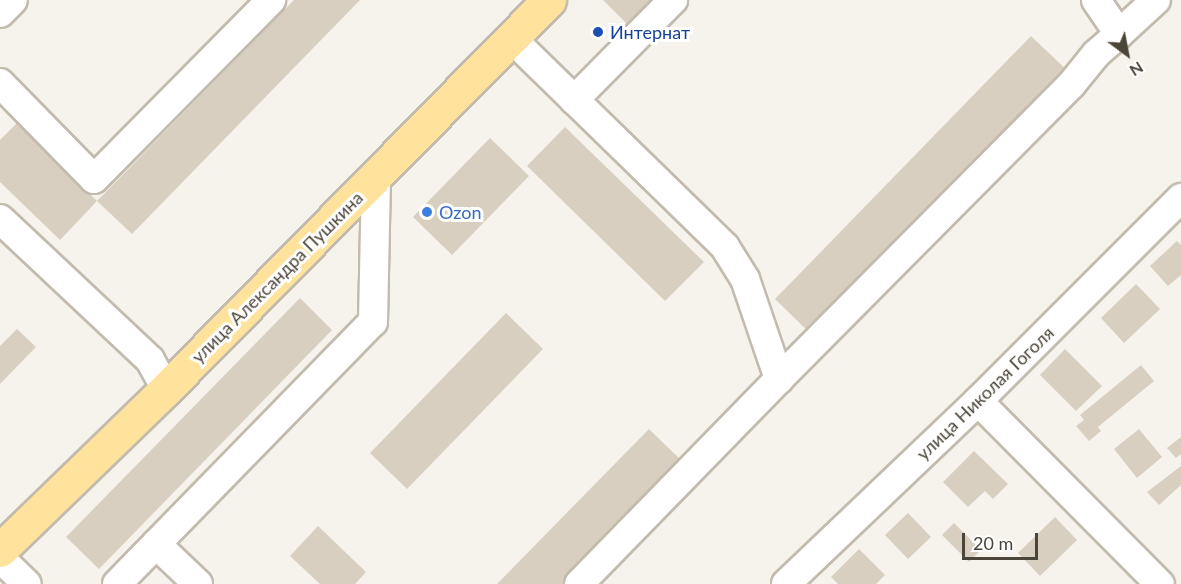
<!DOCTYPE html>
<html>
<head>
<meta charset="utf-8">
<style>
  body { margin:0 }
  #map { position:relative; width:1181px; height:584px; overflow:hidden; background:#f6f3ec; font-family:Lato,sans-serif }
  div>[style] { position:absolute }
  .building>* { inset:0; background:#d8cfc1 }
  .roads { filter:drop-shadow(2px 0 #c2bbae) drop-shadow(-2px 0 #c2bbae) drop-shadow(0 2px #c2bbae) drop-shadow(0 -2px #c2bbae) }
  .minor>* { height:28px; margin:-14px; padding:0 14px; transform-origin:14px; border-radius:14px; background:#fff }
  .major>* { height:33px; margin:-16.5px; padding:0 16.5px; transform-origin:16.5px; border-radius:16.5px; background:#ffe39c }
  .dots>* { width:16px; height:16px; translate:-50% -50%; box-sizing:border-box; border:3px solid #fff; border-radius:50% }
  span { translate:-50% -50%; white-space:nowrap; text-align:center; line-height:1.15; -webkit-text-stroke:6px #fff; paint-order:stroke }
  .transit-label { font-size:18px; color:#164399 }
  .left { translate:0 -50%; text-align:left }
  .shop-label { font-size:18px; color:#366cbe }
  .street-label { font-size:18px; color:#4b4439 }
  .north { position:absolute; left:1097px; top:24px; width:60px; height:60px; -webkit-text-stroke:4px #fff; paint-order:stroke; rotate:148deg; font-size:16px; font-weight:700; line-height:24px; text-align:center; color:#4b4439 }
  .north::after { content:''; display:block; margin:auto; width:21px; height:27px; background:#4b4439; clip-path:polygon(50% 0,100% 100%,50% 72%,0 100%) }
  .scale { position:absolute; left:962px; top:533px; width:76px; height:27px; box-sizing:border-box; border:3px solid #4b4439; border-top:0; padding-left:8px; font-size:18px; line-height:21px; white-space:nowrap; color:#4b4439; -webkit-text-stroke:4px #fff; paint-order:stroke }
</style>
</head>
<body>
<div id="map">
  <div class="building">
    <i style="clip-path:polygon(294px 0,360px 0,132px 234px,97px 201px)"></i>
    <i style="clip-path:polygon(603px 0,650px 0,627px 24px)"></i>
    <i style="clip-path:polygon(1031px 36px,1071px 74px,814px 337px,775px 299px)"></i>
    <i style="clip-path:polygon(17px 123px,97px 201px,60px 240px,0 182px,0 140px)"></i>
    <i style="clip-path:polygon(565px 127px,704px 262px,665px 301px,527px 166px)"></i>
    <i style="clip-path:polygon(490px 138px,529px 176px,452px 255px,413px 217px)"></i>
    <i style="clip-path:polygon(1177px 241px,1181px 245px,1181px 275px,1168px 286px,1150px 266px)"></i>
    <i style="clip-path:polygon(1136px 284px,1160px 309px,1124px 343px,1101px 318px)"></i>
    <i style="clip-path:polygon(300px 298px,332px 330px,99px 569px,66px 537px)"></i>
    <i style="clip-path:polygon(506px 313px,543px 349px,407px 489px,370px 453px)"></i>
    <i style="clip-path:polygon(17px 329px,36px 347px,0 384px,0 346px)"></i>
    <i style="clip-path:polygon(1065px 349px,1102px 386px,1076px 411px,1040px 375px)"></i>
    <i style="clip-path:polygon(1141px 365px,1154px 381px,1098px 427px,1101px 431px,1089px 441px,1076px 426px,1084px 420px,1080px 415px)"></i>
    <i style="clip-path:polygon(649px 429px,686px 465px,569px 584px,497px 584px)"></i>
    <i style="clip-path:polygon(1139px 429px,1162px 457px,1137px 478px,1114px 449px)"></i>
    <i style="clip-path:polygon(1181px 437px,1181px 454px,1176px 458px,1167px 448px)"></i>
    <i style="clip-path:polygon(974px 451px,1008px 484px,993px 499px,985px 491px,968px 507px,943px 482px)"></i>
    <i style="clip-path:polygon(1181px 466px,1181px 485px,1159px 505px,1147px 492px)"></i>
    <i style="clip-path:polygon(908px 513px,931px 537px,908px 559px,885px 535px)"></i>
    <i style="clip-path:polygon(1055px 517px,1077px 540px,1040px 576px,1018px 553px)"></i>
    <i style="clip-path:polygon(954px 523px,981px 550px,969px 562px,942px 535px)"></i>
    <i style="clip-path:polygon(318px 526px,366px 572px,355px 584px,320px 584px,290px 556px)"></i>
    <i style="clip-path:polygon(859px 549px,885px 575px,876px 584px,838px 584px,831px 577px)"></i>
  </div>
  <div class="roads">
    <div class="minor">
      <i style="left:0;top:13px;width:18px;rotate:-45deg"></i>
      <i style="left:1119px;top:34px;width:50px;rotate:-42.6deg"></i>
      <i style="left:511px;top:38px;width:299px;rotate:44.3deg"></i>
      <i style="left:725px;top:247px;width:38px;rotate:58deg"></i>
      <i style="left:745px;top:279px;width:106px;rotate:71.2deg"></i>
      <i style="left:779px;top:379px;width:414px;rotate:-45.2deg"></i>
      <i style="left:1071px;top:85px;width:40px;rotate:-51deg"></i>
      <i style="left:1096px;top:54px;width:30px;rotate:-41deg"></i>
      <i style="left:1119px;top:34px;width:41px;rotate:-124.1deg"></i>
      <i style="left:0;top:83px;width:134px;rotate:45.6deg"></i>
      <i style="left:94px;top:179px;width:252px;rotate:-45.3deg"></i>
      <i style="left:574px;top:100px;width:141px;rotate:-45.3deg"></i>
      <i style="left:0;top:219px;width:206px;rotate:43.2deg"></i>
      <i style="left:150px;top:360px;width:33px;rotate:61deg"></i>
      <i style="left:978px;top:401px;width:258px;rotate:45.2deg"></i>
      <i style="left:156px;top:544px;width:58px;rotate:43.6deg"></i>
      <i style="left:0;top:558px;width:37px;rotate:44deg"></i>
      <i style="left:117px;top:584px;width:366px;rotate:-45.7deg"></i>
      <i style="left:373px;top:322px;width:146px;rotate:-88.8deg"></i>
      <i style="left:579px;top:584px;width:286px;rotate:-45.7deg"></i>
      <i style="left:786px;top:584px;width:265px;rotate:-43.6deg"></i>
      <i style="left:978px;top:401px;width:287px;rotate:-45deg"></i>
    </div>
    <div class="major">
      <i style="left:0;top:550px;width:231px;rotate:-44.1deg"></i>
      <i style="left:166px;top:389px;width:546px;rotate:-45.45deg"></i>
    </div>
  </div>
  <div class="dots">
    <i style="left:598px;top:32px;background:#1a4fb4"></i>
    <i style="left:427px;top:212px;background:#3f7fe0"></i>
  </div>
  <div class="transit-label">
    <span class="left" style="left:610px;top:32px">Интернат</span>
  </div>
  <div class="shop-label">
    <span class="left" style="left:439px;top:212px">Ozon</span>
  </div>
  <div class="street-label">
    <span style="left:277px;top:277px;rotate:-45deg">улица Александра Пушкина</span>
    <span style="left:985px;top:393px;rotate:-44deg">улица Николая Гоголя</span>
  </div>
  <div class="north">N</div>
  <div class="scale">20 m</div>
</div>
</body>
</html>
